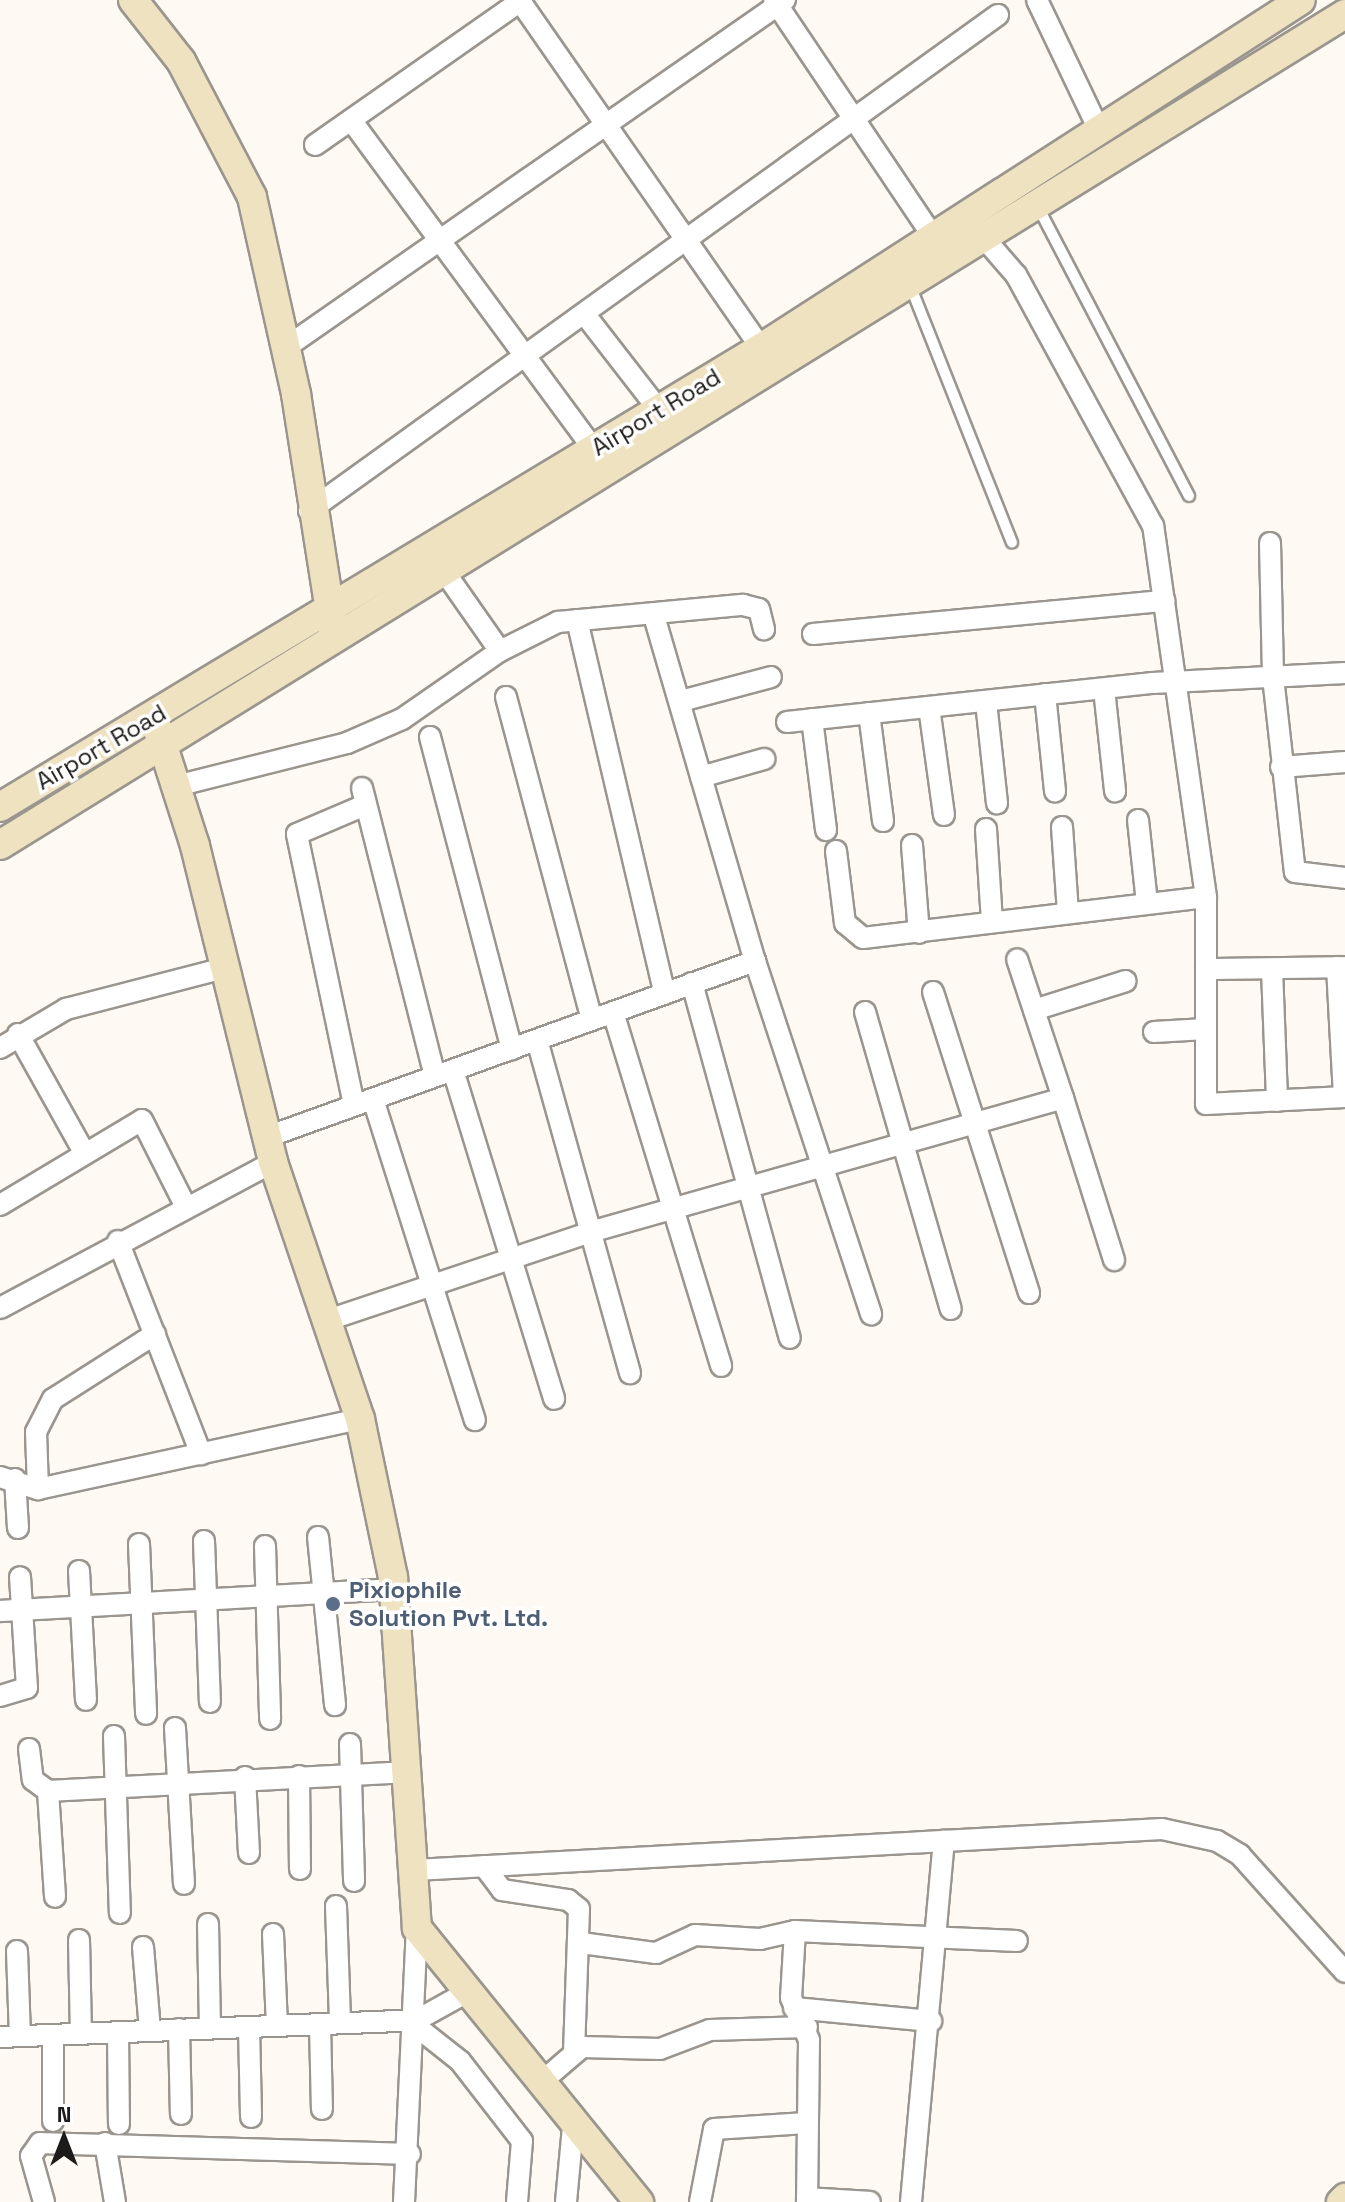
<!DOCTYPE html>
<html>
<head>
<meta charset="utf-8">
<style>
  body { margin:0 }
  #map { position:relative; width:1345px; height:2202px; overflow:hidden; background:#fef9f2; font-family:"Space Grotesk",sans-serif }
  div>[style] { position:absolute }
  .roads { filter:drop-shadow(2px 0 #9a958e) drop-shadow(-2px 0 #9a958e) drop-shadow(0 2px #9a958e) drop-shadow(0 -2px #9a958e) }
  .lane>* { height:10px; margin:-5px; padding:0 5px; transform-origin:5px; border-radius:5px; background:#fff }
  .street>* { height:20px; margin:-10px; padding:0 10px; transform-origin:10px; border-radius:10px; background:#fff }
  .secondary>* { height:28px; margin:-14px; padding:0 14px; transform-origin:14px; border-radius:14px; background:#eee2c1 }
  .dots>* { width:22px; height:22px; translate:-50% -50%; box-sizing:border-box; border:4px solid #fff; border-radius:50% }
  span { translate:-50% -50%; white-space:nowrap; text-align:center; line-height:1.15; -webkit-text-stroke:7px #fff; paint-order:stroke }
  .street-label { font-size:24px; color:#1d1b19 }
  .service-label { font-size:24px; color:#4e5e75; font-weight:700 }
  .left { translate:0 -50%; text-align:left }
  .north { position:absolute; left:24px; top:2098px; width:80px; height:80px; -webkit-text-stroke:6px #fff; paint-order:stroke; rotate:0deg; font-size:22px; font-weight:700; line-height:32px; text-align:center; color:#1d1b19 }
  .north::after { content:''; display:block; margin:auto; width:28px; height:36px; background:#1d1b19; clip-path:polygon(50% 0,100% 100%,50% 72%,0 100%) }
</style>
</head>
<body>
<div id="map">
  <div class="roads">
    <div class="lane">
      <i style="left:1038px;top:207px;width:326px;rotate:62.4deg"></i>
      <i style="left:910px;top:285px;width:277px;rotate:68.4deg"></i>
    </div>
    <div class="street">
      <i style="left:774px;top:0;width:287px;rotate:56.1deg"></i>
      <i style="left:1037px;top:0;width:146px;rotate:64.5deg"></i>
      <i style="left:520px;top:1px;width:422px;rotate:55.2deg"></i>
      <i style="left:351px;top:120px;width:410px;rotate:53.6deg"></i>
      <i style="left:315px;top:145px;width:253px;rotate:-35deg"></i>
      <i style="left:586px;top:316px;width:119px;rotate:52.2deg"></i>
      <i style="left:285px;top:348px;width:609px;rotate:-34.84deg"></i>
      <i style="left:309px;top:511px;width:849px;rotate:-35.75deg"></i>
      <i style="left:1270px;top:543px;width:134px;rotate:88.7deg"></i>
      <i style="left:1273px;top:677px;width:196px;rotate:83.6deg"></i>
      <i style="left:1295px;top:872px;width:50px;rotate:6.8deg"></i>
      <i style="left:446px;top:574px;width:94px;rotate:55deg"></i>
      <i style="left:500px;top:651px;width:65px;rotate:-26.6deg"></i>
      <i style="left:558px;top:622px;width:186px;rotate:-5.3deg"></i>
      <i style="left:743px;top:605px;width:16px;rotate:14deg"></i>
      <i style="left:759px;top:609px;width:21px;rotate:76deg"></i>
      <i style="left:654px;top:616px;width:359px;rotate:73.7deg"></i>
      <i style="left:755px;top:961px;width:372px;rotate:71.8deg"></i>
      <i style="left:577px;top:620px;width:384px;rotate:76.8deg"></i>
      <i style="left:813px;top:634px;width:353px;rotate:-5.4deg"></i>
      <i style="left:1104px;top:689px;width:103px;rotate:83.8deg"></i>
      <i style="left:1045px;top:694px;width:98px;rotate:84.1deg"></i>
      <i style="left:506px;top:697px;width:334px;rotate:75.1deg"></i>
      <i style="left:681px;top:701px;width:93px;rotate:-14.9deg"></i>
      <i style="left:986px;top:702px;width:102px;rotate:83.8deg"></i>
      <i style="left:929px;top:707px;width:109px;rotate:82.1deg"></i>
      <i style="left:869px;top:713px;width:109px;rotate:82.6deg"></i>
      <i style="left:812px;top:719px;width:112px;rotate:82.8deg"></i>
      <i style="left:787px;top:722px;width:368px;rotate:-6.1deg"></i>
      <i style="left:1153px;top:683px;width:192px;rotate:-3deg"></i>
      <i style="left:430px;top:737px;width:323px;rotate:75.3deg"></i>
      <i style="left:1281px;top:767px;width:64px;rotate:-4.5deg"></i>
      <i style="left:701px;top:777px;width:66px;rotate:-15.9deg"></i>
      <i style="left:176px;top:786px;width:176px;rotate:-14.1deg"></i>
      <i style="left:347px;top:743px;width:60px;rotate:-23.6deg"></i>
      <i style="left:402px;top:719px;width:119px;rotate:-34.8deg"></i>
      <i style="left:362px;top:788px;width:297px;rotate:75.8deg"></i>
      <i style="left:1138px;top:820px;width:83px;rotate:83.8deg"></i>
      <i style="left:1062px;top:827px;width:85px;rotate:86deg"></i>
      <i style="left:986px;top:829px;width:93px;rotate:86.3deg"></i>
      <i style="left:912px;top:845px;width:88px;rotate:85.5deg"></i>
      <i style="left:836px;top:851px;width:73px;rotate:82.9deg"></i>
      <i style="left:845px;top:923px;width:23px;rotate:40deg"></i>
      <i style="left:863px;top:938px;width:345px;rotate:-6.8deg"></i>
      <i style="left:1206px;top:897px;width:375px;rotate:-98.1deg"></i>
      <i style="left:1153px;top:526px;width:286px;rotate:-118.6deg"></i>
      <i style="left:1016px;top:275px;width:60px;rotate:-130.9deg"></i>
      <i style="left:1206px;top:897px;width:207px;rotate:90deg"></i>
      <i style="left:1206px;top:1104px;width:139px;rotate:-2.9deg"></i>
      <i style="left:1337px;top:967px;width:130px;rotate:86.9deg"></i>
      <i style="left:1206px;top:969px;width:139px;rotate:-0.8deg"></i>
      <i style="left:1272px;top:969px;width:132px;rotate:87.8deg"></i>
      <i style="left:692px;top:983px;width:368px;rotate:74.6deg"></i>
      <i style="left:933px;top:992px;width:316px;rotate:72.3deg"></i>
      <i style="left:1034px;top:1010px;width:96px;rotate:-17.5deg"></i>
      <i style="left:613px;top:1012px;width:370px;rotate:73deg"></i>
      <i style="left:865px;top:1012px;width:309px;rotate:73.9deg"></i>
      <i style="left:1154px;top:1032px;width:52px;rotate:-3.3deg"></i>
      <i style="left:18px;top:1034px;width:137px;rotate:60.8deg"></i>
      <i style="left:537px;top:1040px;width:346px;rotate:74.4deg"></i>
      <i style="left:0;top:1048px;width:77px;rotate:-30.6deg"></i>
      <i style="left:66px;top:1009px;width:163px;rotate:-14.5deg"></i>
      <i style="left:453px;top:1070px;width:344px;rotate:72.9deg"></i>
      <i style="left:1063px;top:1098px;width:170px;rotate:72.5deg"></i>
      <i style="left:373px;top:1099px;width:337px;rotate:72.4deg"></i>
      <i style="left:354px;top:1105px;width:277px;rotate:-101.9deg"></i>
      <i style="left:297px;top:834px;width:74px;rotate:-23.1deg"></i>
      <i style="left:267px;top:1137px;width:519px;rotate:-19.83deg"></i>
      <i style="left:0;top:1205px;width:165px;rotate:-30.9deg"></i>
      <i style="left:142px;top:1120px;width:95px;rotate:63.2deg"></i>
      <i style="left:118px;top:1241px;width:229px;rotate:68.7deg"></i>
      <i style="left:0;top:1308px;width:310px;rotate:-28.1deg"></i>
      <i style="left:325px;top:1321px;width:284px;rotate:-18.5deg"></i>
      <i style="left:594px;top:1231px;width:487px;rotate:-15.8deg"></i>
      <i style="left:1063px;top:1098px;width:146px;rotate:-108.3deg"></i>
      <i style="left:0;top:1477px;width:40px;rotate:18deg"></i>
      <i style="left:38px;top:1489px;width:330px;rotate:-12.3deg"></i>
      <i style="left:15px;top:1479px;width:49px;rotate:86.5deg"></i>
      <i style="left:38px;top:1489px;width:57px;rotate:-92deg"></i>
      <i style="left:36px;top:1432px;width:37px;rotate:-63deg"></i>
      <i style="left:53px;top:1399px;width:121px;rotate:-32.5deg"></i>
      <i style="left:318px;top:1537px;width:169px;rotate:84.2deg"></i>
      <i style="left:204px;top:1541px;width:161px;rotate:87.9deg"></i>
      <i style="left:139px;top:1544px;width:170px;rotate:87.6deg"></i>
      <i style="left:265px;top:1546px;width:173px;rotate:88.3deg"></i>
      <i style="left:79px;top:1571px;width:129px;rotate:86.9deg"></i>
      <i style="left:0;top:1611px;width:395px;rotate:-3.2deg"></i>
      <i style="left:0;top:1696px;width:28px;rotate:-17deg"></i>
      <i style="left:27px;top:1688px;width:111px;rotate:-93.6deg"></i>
      <i style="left:175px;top:1728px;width:156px;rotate:86.7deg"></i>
      <i style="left:114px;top:1736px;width:177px;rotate:88.1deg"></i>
      <i style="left:350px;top:1744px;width:137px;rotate:88.3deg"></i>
      <i style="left:29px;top:1749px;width:31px;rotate:83deg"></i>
      <i style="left:33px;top:1780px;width:19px;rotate:36deg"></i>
      <i style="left:48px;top:1791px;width:361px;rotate:-3deg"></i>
      <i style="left:299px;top:1776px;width:93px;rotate:89.4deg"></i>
      <i style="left:245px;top:1777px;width:76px;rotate:87deg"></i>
      <i style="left:48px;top:1791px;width:106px;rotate:86.2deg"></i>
      <i style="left:484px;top:1866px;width:30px;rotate:53deg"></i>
      <i style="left:502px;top:1890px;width:67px;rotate:8.6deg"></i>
      <i style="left:568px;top:1900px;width:14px;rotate:39deg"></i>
      <i style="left:579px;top:1909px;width:142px;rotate:92deg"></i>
      <i style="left:415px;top:1870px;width:748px;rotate:-3.14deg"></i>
      <i style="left:1162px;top:1829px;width:56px;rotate:12.3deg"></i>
      <i style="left:1217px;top:1841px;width:27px;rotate:31deg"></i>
      <i style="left:1240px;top:1855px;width:157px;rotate:48.1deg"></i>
      <i style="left:336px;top:1906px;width:117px;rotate:88deg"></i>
      <i style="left:208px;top:1924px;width:103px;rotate:88.9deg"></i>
      <i style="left:795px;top:1931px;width:222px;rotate:2.6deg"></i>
      <i style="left:273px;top:1934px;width:92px;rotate:87.5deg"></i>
      <i style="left:79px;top:1940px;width:93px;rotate:88.8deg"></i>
      <i style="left:581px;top:1943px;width:76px;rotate:7.6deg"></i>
      <i style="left:656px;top:1953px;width:43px;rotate:-24.8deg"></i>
      <i style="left:695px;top:1935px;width:65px;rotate:3.5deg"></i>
      <i style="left:760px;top:1939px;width:36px;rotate:-13deg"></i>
      <i style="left:795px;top:1931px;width:67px;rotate:93.4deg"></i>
      <i style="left:791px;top:1998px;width:46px;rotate:66.8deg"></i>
      <i style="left:809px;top:2040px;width:162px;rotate:90.7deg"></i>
      <i style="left:143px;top:1947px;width:84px;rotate:85.2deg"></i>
      <i style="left:17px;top:1951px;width:85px;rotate:88deg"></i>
      <i style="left:794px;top:2008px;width:138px;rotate:5.4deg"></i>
      <i style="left:320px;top:2024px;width:85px;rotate:88.7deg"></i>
      <i style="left:249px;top:2027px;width:90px;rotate:88.7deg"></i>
      <i style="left:417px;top:2027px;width:55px;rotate:38.3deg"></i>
      <i style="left:460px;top:2061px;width:101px;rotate:52.2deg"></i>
      <i style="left:522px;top:2141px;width:61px;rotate:94.7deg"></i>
      <i style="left:179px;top:2029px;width:85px;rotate:88.7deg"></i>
      <i style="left:118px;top:2032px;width:92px;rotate:89.4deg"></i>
      <i style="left:53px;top:2035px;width:86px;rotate:90deg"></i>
      <i style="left:0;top:2037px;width:417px;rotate:-2.3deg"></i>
      <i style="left:417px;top:2020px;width:60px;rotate:-29.1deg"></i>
      <i style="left:539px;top:2084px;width:57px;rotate:-40.7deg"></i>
      <i style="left:582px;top:2047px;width:78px;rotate:1.5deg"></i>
      <i style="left:660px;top:2049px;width:53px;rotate:-20.8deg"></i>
      <i style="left:710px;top:2030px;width:97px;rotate:-1.8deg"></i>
      <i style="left:105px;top:2143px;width:60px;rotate:80.4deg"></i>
      <i style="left:807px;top:2198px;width:63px;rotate:3.6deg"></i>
      <i style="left:44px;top:2202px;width:48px;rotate:-105.8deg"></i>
      <i style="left:31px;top:2156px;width:16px;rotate:-55deg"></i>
      <i style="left:40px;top:2143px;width:370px;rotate:1.7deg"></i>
      <i style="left:404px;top:2202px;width:274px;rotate:-87.3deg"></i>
      <i style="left:566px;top:2202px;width:75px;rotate:-84.7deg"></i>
      <i style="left:700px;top:2202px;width:74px;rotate:-79.1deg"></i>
      <i style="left:714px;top:2129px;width:92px;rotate:-3.7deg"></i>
      <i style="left:911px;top:2202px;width:363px;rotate:-84.8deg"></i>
    </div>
    <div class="secondary">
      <i style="left:133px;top:0;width:78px;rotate:51.8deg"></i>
      <i style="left:181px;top:61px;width:153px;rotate:62.4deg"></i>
      <i style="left:252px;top:197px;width:202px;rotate:77.4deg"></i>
      <i style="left:296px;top:394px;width:238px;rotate:81.1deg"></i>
      <i style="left:154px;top:718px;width:134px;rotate:72.2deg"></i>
      <i style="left:195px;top:846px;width:325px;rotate:76.1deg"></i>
      <i style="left:273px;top:1162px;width:271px;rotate:71.3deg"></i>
      <i style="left:360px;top:1419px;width:161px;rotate:78.2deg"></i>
      <i style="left:393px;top:1577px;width:352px;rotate:86.1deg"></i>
      <i style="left:417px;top:1928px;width:353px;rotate:51deg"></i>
      <i style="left:0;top:807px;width:889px;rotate:-31.1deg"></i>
      <i style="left:761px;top:348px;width:642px;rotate:-32.8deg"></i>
      <i style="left:0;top:845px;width:1581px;rotate:-31.71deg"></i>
      <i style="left:1341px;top:2202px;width:6px;rotate:-45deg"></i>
    </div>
  </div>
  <div class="dots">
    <i style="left:333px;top:1604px;background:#5c6f8a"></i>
  </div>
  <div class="street-label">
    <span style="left:656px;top:412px;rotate:-31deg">Airport Road</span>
    <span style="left:101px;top:747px;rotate:-30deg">Airport Road</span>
  </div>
  <div class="service-label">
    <span class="left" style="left:349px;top:1604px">Pixiophile<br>Solution Pvt. Ltd.</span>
  </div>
  <div class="north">N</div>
</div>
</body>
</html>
